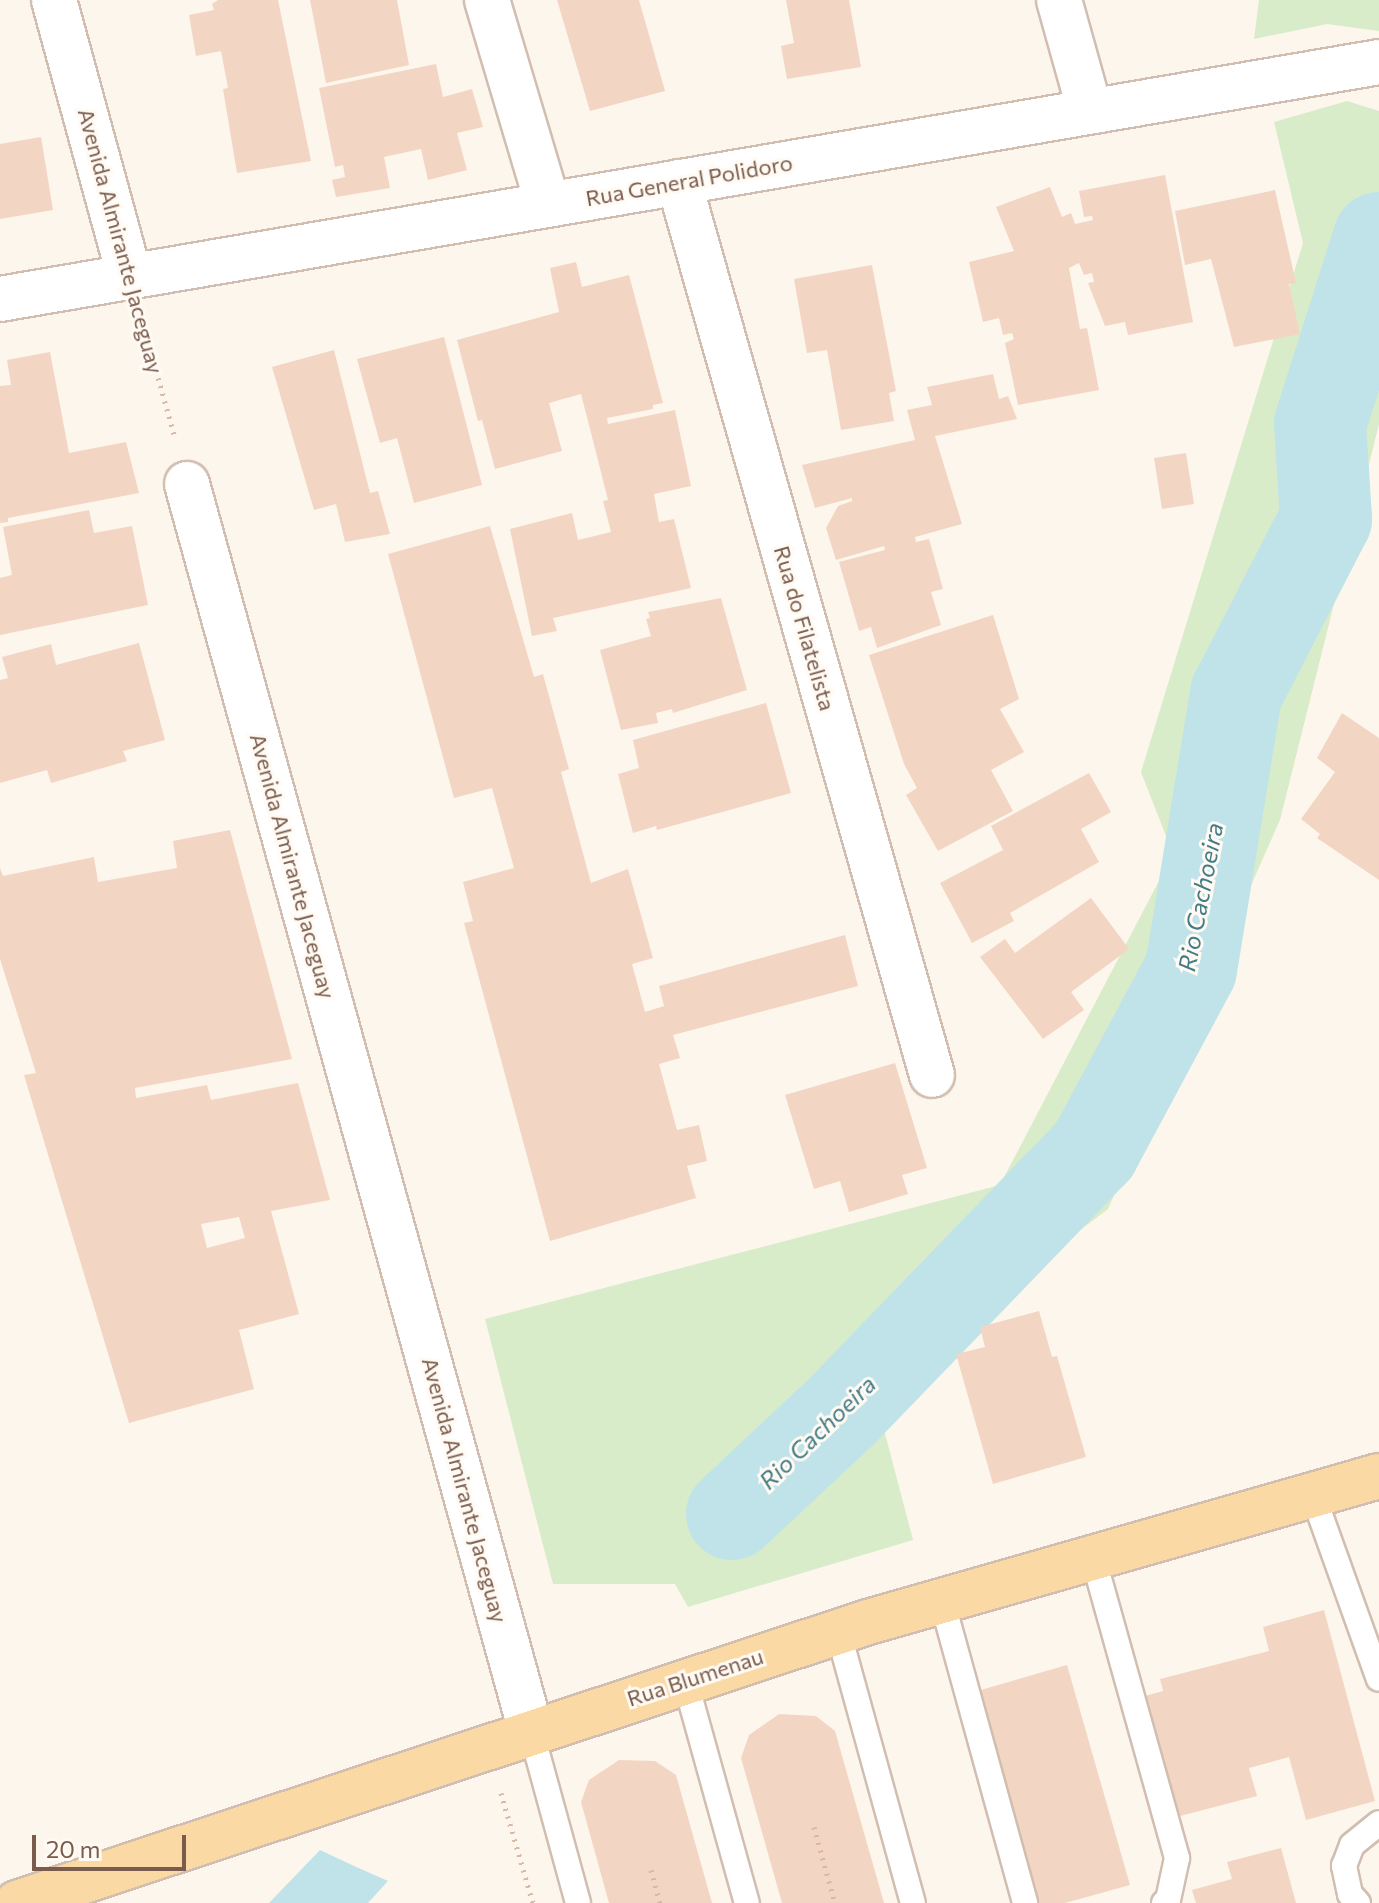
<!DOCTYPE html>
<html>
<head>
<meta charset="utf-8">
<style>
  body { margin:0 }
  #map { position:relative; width:1379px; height:1903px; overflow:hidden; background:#fdf6ec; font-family:Commissioner,sans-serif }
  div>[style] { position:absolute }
  .green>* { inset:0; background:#d8ecc9 }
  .water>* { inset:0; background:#bfe3e8 }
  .river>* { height:92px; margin:-46px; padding:0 46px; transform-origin:46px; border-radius:46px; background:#bfe3e8 }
  .building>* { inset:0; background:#f3d5c3 }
  .path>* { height:5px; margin-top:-2.5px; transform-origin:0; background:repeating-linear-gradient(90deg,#d9b8a5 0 2px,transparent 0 8px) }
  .roads { filter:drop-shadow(2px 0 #d1beb0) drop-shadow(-2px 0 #d1beb0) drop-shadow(0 2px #d1beb0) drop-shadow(0 -2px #d1beb0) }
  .service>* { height:24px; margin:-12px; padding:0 12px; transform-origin:12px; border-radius:12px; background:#fff }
  .minor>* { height:44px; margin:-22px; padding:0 22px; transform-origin:22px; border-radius:22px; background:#fff }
  .primary>* { height:44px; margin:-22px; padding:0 22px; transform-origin:22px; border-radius:22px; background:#fbd9a5 }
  span { translate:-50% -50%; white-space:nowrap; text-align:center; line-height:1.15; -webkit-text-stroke:6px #fffaf3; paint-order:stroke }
  .street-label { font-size:22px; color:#7a5c4d }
  .water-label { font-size:24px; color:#437c86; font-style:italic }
  .scale { position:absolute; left:32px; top:1835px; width:154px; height:36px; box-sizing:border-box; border:4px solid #7a5c4d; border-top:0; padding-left:10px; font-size:24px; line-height:28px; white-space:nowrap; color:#7a5c4d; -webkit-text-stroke:6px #fffaf3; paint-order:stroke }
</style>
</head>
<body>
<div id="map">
  <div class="green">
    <i style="clip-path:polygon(1259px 0,1379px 0,1379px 31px,1327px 24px,1254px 39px)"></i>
    <i style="clip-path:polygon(1347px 101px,1379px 111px,1379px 424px,1280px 820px,1108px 1209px,948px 1330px,877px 1403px,913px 1540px,688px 1607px,675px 1584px,553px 1584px,485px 1319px,1000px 1185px,1173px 854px,1141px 772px,1303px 243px,1274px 122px)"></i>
  </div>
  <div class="water">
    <i style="clip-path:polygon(320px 1850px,354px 1866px,388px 1881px,368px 1903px,269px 1903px)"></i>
  </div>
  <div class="river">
    <i style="left:732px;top:1514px;width:149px;rotate:-43.1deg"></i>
    <i style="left:841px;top:1412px;width:364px;rotate:-46deg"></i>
    <i style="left:1094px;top:1150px;width:205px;rotate:-61.8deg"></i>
    <i style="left:1191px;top:969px;width:279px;rotate:-80.7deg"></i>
    <i style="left:1236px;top:694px;width:197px;rotate:-62.8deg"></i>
    <i style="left:1326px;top:519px;width:95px;rotate:-93.6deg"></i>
    <i style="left:1320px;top:424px;width:195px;rotate:-72.4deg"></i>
  </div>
  <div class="building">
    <i style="clip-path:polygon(218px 0,278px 0,311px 161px,237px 173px,223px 89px,228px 88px,221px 51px,196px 56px,189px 15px,214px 10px,212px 4px)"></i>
    <i style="clip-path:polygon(310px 0,397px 0,409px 65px,326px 83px)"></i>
    <i style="clip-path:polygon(557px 0,639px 0,665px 91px,590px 111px)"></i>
    <i style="clip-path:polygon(786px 0,849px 0,861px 67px,787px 79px,781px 46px,794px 43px)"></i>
    <i style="clip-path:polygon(436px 64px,443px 97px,472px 89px,483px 127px,457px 133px,467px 170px,428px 180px,421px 149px,384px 157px,390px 188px,336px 197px,332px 180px,345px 177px,343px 165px,335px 167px,319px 88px)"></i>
    <i style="clip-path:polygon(41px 137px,53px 210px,0 219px,0 144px)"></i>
    <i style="clip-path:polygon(1165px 175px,1193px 322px,1128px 335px,1125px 322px,1105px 326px,1088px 283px,1094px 282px,1092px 273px,1084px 275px,1079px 263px,1069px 268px,1080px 329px,1087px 328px,1099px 390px,1018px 405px,1005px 343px,1014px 339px,1012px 333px,1003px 335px,999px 318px,983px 322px,969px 262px,1014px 251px,996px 207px,1050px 187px,1062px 217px,1071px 213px,1075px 224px,1093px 220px,1092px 216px,1084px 217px,1079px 191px)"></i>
    <i style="clip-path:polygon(1275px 190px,1296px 283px,1289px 284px,1300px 334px,1234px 347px,1211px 259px,1185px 265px,1175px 211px)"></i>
    <i style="clip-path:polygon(576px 262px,582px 287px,629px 275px,663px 403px,653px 405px,653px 409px,607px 418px,608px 424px,675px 410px,691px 486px,654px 494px,659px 522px,674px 519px,691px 588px,553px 618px,557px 631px,532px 636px,510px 529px,572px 513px,578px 540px,611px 532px,603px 501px,608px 500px,588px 421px,581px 394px,549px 403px,562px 451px,495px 469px,482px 420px,478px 421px,457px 340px,559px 312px,550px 268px)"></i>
    <i style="clip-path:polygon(872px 265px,896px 391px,889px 393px,894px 421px,841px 430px,827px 350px,807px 353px,794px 279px)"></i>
    <i style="clip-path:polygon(444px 337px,482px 485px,414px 503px,397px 438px,380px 443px,357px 359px)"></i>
    <i style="clip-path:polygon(334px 350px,370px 493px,378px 491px,390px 534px,345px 542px,336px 504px,314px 510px,272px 367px)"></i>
    <i style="clip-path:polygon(50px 352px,69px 453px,126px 442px,139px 493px,8px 518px,8px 522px,0 523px,0 386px,11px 385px,7px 360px)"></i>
    <i style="clip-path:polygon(993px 374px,999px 399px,1008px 396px,1017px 419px,935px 436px,962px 524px,915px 537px,916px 542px,929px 539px,943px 589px,931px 592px,941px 625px,877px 648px,871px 627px,859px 631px,839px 562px,885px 550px,884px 546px,836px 560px,826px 528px,838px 506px,852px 501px,852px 498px,815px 508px,802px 465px,915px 440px,907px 410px,932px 405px,927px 387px)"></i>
    <i style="clip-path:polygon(1186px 453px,1194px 504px,1162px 509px,1154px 458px)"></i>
    <i style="clip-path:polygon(89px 510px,94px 533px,132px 526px,148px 605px,0 635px,0 578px,12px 575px,3px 527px)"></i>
    <i style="clip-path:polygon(490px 526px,534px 677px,543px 674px,569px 769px,561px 772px,591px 883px,628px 869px,653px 958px,632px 964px,645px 1012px,664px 1006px,659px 986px,845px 935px,858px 986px,673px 1035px,680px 1058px,659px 1064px,677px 1130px,699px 1125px,707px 1161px,687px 1166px,696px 1198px,550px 1241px,464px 923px,473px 921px,463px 882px,514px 868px,492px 788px,454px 798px,388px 554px)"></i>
    <i style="clip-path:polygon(721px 598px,747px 690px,673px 713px,672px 709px,656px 713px,658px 723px,621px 730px,600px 650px,651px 636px,646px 619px,650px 618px,648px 612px)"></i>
    <i style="clip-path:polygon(993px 615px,1019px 699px,1000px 709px,1024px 752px,991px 770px,1013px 811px,938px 851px,906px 795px,917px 788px,904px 764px,869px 655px)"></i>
    <i style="clip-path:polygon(139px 643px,165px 740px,123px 751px,127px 761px,51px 783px,47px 770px,0 783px,0 680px,8px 678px,2px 657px,51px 644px,56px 665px)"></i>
    <i style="clip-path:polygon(766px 703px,791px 793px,657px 830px,656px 826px,633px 833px,618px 774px,639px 768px,633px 740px)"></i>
    <i style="clip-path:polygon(1342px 713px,1379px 738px,1379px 880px,1317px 838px,1320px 834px,1301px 819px,1335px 772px,1317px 758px)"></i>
    <i style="clip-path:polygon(1089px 773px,1111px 812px,1081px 829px,1099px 862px,1010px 913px,1014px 921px,972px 943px,940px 883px,1003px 850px,991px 826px)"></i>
    <i style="clip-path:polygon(evenodd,230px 830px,292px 1059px,135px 1088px,136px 1098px,207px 1085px,211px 1100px,298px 1083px,330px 1200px,271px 1211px,299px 1314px,239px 1330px,254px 1389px,129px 1423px,24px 1075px,36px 1073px,0 959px,0 868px,3px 876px,94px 857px,98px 882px,177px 868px,173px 841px,230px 830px,239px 1217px,245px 1238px,207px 1248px,201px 1224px,239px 1217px)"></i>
    <i style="clip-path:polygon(1091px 898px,1129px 949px,1071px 992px,1084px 1010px,1043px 1039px,980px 957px,1005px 939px,1015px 953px)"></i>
    <i style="clip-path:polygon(895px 1063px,927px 1168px,902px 1175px,908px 1194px,849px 1212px,840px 1181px,814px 1189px,785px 1095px)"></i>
    <i style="clip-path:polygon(1039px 1311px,1052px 1357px,1057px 1356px,1086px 1457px,993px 1484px,956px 1354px,985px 1347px,980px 1327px)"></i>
    <i style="clip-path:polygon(1324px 1610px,1375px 1801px,1306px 1820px,1289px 1757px,1249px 1768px,1257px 1796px,1180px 1816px,1145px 1696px,1163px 1691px,1160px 1679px,1269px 1651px,1263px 1627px)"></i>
    <i style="clip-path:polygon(1067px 1665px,1130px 1885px,1065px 1903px,1034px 1903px,974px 1692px)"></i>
    <i style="clip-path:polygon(779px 1714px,816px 1716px,835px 1731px,884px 1903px,782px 1903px,741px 1758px,749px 1735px)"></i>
    <i style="clip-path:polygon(619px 1760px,655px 1761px,676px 1775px,712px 1903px,609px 1903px,581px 1802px,589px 1780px)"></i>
    <i style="clip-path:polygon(1281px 1848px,1296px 1903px,1196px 1903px,1192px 1890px,1232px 1879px,1227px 1862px)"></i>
  </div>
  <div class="path">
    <i style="left:143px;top:324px;width:118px;rotate:74.3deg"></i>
    <i style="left:501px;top:1793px;width:115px;rotate:73.8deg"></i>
    <i style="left:814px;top:1827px;width:79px;rotate:74.6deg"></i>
    <i style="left:651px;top:1870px;width:34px;rotate:75deg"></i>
  </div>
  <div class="roads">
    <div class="service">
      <i style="left:1313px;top:1495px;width:195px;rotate:70.3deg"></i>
      <i style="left:1093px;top:1557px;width:313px;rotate:74.4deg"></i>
      <i style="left:1177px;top:1858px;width:43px;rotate:102.1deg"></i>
      <i style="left:1168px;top:1900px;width:5px;rotate:143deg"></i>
      <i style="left:942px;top:1601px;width:313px;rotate:74.6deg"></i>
      <i style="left:838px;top:1631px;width:282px;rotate:74.6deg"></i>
      <i style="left:685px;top:1680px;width:231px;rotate:74.5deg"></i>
      <i style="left:531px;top:1731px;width:178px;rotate:74.7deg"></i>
      <i style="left:1358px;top:1903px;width:12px;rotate:-132deg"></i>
      <i style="left:1350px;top:1894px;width:29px;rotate:-102deg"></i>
      <i style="left:1344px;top:1866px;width:22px;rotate:-69deg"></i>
      <i style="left:1352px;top:1845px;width:35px;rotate:-39deg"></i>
    </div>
    <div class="minor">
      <i style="left:54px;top:0;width:287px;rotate:74.7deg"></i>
      <i style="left:487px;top:0;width:213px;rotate:73.4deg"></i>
      <i style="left:1059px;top:0;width:115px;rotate:74.4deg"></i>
      <i style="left:679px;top:182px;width:928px;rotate:74.18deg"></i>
      <i style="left:0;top:299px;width:1399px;rotate:-9.75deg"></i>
      <i style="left:187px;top:484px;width:1294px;rotate:74.58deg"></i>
    </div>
    <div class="primary">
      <i style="left:17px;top:1903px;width:896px;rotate:-18.27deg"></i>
      <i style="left:868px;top:1622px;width:531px;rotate:-15.95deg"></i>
    </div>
  </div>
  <div class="street-label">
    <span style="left:689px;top:180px;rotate:-10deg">Rua General Polidoro</span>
    <span style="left:121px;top:241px;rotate:75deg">Avenida Almirante Jaceguay</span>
    <span style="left:805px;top:628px;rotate:74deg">Rua do Filatelista</span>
    <span style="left:293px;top:866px;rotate:75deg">Avenida Almirante Jaceguay</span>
    <span style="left:465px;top:1490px;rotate:75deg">Avenida Almirante Jaceguay</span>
    <span style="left:695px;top:1677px;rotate:-18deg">Rua Blumenau</span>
  </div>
  <div class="water-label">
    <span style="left:1200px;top:897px;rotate:-79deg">Rio Cachoeira</span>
    <span style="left:817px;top:1432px;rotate:-44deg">Rio Cachoeira</span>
  </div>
  <div class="scale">20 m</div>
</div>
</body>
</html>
